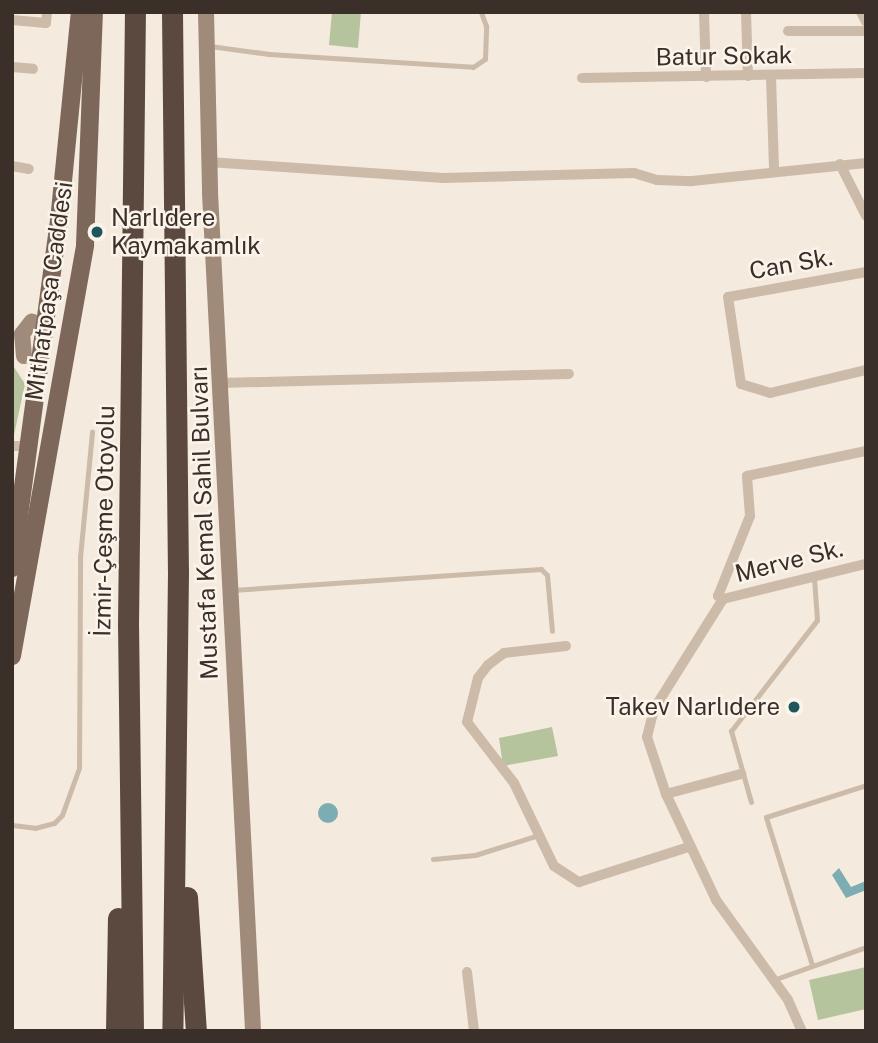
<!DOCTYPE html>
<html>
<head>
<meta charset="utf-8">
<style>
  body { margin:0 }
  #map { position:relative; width:878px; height:1043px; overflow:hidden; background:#f4eade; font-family:"Public Sans",sans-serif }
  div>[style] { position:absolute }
  .green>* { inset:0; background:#b5c49d }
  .water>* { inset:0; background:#7cadb2 }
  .round { border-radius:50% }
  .lane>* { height:5px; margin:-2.5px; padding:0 2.5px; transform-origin:2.5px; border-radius:2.5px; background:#cdbba9 }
  .street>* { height:10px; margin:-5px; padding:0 5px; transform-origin:5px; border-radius:5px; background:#cdbba9 }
  .secondary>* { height:16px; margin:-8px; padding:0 8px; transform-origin:8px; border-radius:8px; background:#a08a7a }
  .primary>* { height:18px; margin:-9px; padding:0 9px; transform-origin:9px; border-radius:9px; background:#7c675a }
  .highway>* { height:21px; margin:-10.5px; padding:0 10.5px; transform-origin:10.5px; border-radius:10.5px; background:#5b4940 }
  .dots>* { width:19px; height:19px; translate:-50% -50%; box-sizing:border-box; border:4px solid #fbf4eb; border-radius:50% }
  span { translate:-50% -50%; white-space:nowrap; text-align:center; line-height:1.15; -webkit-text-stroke:5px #fbf4eb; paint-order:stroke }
  .street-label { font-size:24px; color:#3a2f29 }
  .poi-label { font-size:24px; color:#3a2f29 }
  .left { translate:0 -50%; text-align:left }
  .right { translate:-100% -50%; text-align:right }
  .frame { position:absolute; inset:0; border:14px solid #3a2f29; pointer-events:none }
</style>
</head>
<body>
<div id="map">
  <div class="green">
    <i style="clip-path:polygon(332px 12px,361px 12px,358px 48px,329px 45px)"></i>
    <i style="clip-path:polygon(12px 364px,25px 384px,14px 435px,12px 435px)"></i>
    <i style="clip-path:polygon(552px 727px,558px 756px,503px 766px,499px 738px)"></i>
    <i style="clip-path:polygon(866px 967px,866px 1009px,818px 1020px,809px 980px)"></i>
  </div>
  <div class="water">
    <i class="round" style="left:318px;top:803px;width:20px;height:20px"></i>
    <i style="clip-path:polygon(839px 868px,851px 887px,866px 881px,866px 890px,846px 898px,832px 875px)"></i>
  </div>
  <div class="lane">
    <i style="left:210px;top:46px;width:60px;rotate:7.7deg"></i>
    <i style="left:269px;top:54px;width:204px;rotate:3.6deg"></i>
    <i style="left:473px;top:67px;width:14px;rotate:-34deg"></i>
    <i style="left:485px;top:59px;width:33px;rotate:-88deg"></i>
    <i style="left:486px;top:26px;width:15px;rotate:-110deg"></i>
    <i style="left:232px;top:590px;width:310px;rotate:-3.9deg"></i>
    <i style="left:541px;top:569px;width:8px;rotate:45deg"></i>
    <i style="left:547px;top:575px;width:56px;rotate:84.9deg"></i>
    <i style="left:751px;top:802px;width:74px;rotate:-105.7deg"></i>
    <i style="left:731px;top:731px;width:140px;rotate:-52.2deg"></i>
    <i style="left:817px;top:620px;width:42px;rotate:-94.1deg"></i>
    <i style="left:12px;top:825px;width:23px;rotate:7deg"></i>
    <i style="left:35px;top:828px;width:20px;rotate:-15deg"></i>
    <i style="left:54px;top:823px;width:11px;rotate:-45deg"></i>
    <i style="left:62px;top:815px;width:50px;rotate:-70.1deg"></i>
    <i style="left:79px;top:768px;width:211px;rotate:-89.7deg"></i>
    <i style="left:80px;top:557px;width:126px;rotate:-84.5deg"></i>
    <i style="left:433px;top:859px;width:42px;rotate:-5.4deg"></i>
    <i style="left:475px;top:855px;width:67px;rotate:-17.4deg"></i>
    <i style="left:812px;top:965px;width:155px;rotate:-107.3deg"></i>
    <i style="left:766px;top:817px;width:105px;rotate:-17.7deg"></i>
    <i style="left:773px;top:980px;width:99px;rotate:-19.5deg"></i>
  </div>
  <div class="street">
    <i style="left:704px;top:12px;width:65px;rotate:88.2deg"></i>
    <i style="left:746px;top:12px;width:64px;rotate:88.2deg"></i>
    <i style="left:861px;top:12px;width:11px;rotate:63deg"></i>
    <i style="left:12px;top:20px;width:34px;rotate:5deg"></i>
    <i style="left:46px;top:23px;width:11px;rotate:-85deg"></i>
    <i style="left:788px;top:31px;width:78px"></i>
    <i style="left:12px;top:67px;width:21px;rotate:5deg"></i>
    <i style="left:771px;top:77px;width:92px;rotate:88.1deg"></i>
    <i style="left:582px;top:78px;width:284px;rotate:-1deg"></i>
    <i style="left:209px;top:162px;width:235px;rotate:3.9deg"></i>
    <i style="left:443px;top:178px;width:191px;rotate:-1.5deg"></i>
    <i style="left:634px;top:173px;width:24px;rotate:17deg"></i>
    <i style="left:657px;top:180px;width:35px;rotate:2deg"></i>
    <i style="left:692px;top:181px;width:175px;rotate:-5.9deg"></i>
    <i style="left:840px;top:164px;width:58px;rotate:63.4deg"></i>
    <i style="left:12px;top:166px;width:17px;rotate:10deg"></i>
    <i style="left:866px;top:272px;width:140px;rotate:169.7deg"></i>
    <i style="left:728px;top:297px;width:88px;rotate:81.5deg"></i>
    <i style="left:741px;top:384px;width:30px;rotate:17deg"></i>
    <i style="left:770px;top:393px;width:99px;rotate:-13.5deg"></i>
    <i style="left:221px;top:383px;width:348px;rotate:-1.5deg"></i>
    <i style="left:12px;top:446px;width:18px"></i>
    <i style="left:723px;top:599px;width:130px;rotate:122.1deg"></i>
    <i style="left:654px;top:709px;width:29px;rotate:104deg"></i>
    <i style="left:647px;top:737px;width:60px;rotate:71.6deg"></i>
    <i style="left:666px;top:794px;width:117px;rotate:64.7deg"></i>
    <i style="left:716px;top:900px;width:123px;rotate:54.2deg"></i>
    <i style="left:788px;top:1000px;width:34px;rotate:66deg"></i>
    <i style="left:723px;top:599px;width:6px;rotate:-149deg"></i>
    <i style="left:718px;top:596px;width:86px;rotate:-68.2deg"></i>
    <i style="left:750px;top:516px;width:40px;rotate:-94.3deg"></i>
    <i style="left:747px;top:476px;width:122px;rotate:-11.9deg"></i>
    <i style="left:723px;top:599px;width:147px;rotate:-13.8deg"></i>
    <i style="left:566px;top:646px;width:62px;rotate:173.6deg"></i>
    <i style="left:504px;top:653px;width:20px;rotate:143deg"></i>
    <i style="left:488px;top:665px;width:16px;rotate:128deg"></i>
    <i style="left:478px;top:678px;width:45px;rotate:104deg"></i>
    <i style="left:467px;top:722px;width:77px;rotate:52.4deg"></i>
    <i style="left:514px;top:783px;width:92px;rotate:64.3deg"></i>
    <i style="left:554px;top:866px;width:30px;rotate:33deg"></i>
    <i style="left:579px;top:882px;width:115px;rotate:-17.7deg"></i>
    <i style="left:666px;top:794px;width:78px;rotate:-14.9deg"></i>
    <i style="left:467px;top:972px;width:59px;rotate:83.2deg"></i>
  </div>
  <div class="secondary">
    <i style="left:206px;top:12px;width:181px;rotate:88.7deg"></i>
    <i style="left:210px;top:193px;width:839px;rotate:87.06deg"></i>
    <i style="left:24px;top:356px;width:22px;rotate:-95deg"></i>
    <i style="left:22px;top:334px;width:16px;rotate:-52deg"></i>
  </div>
  <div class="primary">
    <i style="left:12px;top:568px;width:350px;rotate:-82.3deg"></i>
    <i style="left:59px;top:221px;width:210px;rotate:-84.3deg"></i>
    <i style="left:12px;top:656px;width:417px;rotate:-79.9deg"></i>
    <i style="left:85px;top:245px;width:233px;rotate:-87.8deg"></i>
  </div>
  <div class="highway">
    <i style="left:172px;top:12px;width:560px;rotate:89.39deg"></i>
    <i style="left:178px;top:572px;width:459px;rotate:90.7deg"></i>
    <i style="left:187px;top:897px;width:134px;rotate:86.2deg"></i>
    <i style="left:116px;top:1031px;width:113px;rotate:-89deg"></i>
    <i style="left:133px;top:1031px;width:405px;rotate:-90.7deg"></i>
    <i style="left:128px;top:626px;width:614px;rotate:-89.35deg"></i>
  </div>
  <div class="dots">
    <i style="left:97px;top:232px;background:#1d565d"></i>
    <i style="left:794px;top:707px;background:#1d565d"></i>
  </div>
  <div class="street-label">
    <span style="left:724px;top:56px;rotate:-1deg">Batur Sokak</span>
    <span style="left:791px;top:264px;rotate:-10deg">Can Sk.</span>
    <span style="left:49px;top:291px;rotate:-82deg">Mithatpaşa Caddesi</span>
    <span style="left:104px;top:521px;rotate:-89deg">İzmir-Çeşme Otoyolu</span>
    <span style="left:204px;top:523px;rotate:-92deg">Mustafa Kemal Sahil Bulvarı</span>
    <span style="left:789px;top:561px;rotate:-14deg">Merve Sk.</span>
  </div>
  <div class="poi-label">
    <span class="left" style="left:111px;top:232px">Narlıdere<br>Kaymakamlık</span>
    <span class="right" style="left:780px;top:707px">Takev Narlıdere</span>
  </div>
  <div class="frame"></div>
</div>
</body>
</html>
